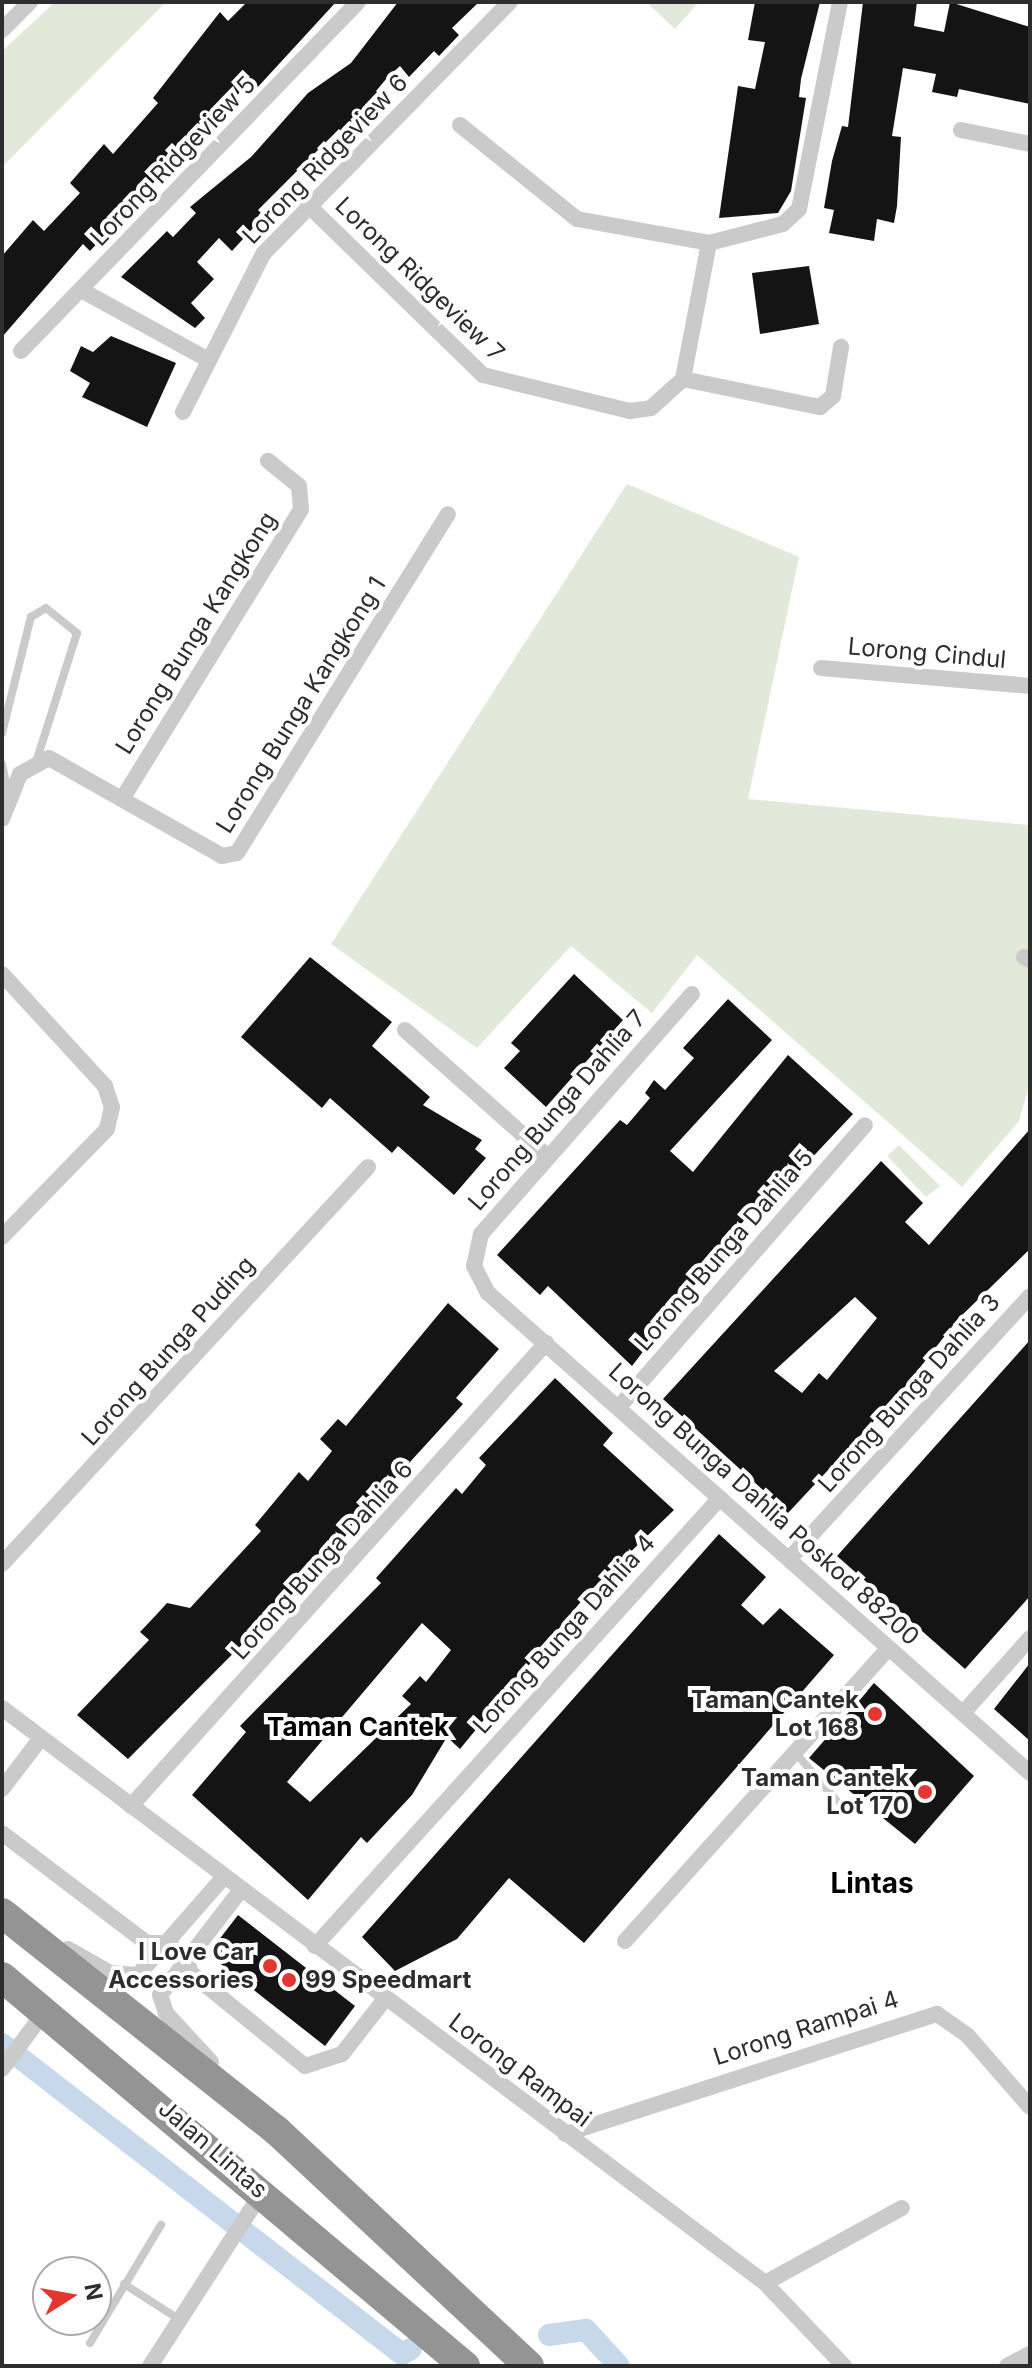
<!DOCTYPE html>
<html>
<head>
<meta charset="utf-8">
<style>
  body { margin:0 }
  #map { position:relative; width:1032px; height:2368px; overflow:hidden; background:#fff; font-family:Inter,sans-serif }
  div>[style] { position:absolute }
  .green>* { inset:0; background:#e1eada }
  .canal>* { height:22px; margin:-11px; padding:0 11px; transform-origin:11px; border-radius:11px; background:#c6d8ea }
  .building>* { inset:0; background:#141414 }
  .lane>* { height:8px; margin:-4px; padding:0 4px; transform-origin:4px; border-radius:4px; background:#cacaca }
  .street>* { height:16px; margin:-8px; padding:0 8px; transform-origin:8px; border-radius:8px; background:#cacaca }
  .highway>* { height:30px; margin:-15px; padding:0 15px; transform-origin:15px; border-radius:15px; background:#949494 }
  .dots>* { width:22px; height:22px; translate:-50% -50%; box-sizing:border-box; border:4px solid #fff; border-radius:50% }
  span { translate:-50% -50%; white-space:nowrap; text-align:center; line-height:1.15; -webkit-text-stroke:8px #fff; paint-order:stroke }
  .street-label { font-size:24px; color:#2d2d2d }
  .poi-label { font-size:24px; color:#2d2d2d; font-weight:700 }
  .right { translate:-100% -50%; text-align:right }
  .left { translate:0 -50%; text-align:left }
  .neighbourhood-label { font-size:26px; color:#000; font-weight:700 }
  .quarter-label { font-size:28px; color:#000; font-weight:700 }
  .frame { position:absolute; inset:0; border:4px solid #2d2d2d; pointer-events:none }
  .north { position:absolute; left:32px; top:2256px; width:80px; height:80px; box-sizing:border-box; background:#fff; border:2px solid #ababab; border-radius:50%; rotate:79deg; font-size:22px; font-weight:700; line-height:32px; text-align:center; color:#2d2d2d }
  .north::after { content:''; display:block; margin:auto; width:28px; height:36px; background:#e33630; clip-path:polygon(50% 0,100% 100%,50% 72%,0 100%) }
</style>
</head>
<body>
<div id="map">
  <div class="green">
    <i style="clip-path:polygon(55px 2px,166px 2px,2px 167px,2px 51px)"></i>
    <i style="clip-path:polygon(646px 2px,699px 2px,675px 29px)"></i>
    <i style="clip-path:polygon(627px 484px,799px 557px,748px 799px,1030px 825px,1030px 1083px,1019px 1121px,962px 1187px,697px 955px,652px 1013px,571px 946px,477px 1048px,331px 944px)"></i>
    <i style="clip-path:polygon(899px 1145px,940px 1186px,926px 1197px,887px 1156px)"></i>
  </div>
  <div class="canal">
    <i style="left:2px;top:2044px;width:506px;rotate:37.78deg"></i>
    <i style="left:402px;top:2354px;width:10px;rotate:-29deg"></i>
    <i style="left:549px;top:2335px;width:37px;rotate:-8deg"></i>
    <i style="left:586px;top:2330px;width:49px;rotate:47.5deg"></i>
  </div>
  <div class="building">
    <i style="clip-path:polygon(247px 2px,336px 2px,256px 89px,248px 81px,199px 147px,193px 140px,90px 251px,83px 244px,2px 337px,2px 256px,33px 220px,44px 231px,80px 193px,70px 183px,104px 144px,113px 154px,158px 103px,153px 98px,220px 12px,228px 21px)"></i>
    <i style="clip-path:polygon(398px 2px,479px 2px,452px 28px,459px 35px,439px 56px,434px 51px,409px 77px,400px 66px,387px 78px,376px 91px,389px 104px,346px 137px,339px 129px,258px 210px,264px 216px,232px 251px,219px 238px,197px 262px,214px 279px,191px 303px,205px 318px,195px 328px,121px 277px,167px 231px,173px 237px,196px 213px,190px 207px,251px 157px,308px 93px,351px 63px)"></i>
    <i style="clip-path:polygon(755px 2px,820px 2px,801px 79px,799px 97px,806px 98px,791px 191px,778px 213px,719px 218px,738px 86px,755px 89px,765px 42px,748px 40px)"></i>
    <i style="clip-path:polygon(863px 2px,917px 2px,914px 26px,944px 32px,950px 2px,1030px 27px,1030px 104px,959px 89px,957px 97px,932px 92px,936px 74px,903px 68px,892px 136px,901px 137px,897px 206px,894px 223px,877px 219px,874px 241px,829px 233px,834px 210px,824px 208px,832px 161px,842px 126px,848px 127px)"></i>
    <i style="clip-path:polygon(809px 266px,819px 324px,760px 334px,752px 273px)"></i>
    <i style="clip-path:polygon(111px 336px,176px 363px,147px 427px,82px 397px,90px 383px,70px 371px,81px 346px,93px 352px)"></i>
    <i style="clip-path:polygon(310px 957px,392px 1022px,372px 1046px,430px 1097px,423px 1105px,482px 1140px,475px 1149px,486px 1158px,454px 1195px,398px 1146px,392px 1153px,330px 1098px,322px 1108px,241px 1037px)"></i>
    <i style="clip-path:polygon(574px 974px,623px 1020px,546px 1107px,504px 1068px,520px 1051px,511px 1043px)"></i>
    <i style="clip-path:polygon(728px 999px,772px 1040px,670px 1151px,693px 1172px,788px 1055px,853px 1114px,758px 1215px,752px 1210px,632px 1366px,548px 1286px,540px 1295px,497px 1255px,620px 1120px,627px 1125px,650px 1098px,645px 1093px,654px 1080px,665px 1090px,694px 1058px,683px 1048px)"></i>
    <i style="clip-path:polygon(evenodd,1030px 1129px,1030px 1249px,958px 1319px,900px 1393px,788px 1513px,663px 1399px,881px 1161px,923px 1203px,905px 1222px,929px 1245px,1030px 1129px,855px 1297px,877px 1318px,827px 1380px,819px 1373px,802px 1393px,774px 1371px,855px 1297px)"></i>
    <i style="clip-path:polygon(448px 1303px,499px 1349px,456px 1398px,463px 1404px,378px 1497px,373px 1492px,338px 1548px,128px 1759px,77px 1715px,149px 1640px,140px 1632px,157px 1614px,167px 1603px,190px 1608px,261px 1531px,255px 1525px,299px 1472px,308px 1481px,332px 1451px,320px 1439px,338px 1419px,346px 1426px)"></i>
    <i style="clip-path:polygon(1030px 1340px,1030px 1596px,965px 1669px,837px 1556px)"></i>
    <i style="clip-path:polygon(evenodd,555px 1378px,613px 1433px,603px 1445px,674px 1510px,588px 1593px,460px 1749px,447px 1737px,412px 1795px,367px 1843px,361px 1837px,308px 1900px,192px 1795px,246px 1732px,240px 1726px,381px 1583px,376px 1578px,456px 1488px,462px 1494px,486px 1465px,479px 1458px,555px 1378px,422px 1623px,451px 1650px,426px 1682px,420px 1676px,402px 1696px,411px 1704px,310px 1802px,287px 1782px,422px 1623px)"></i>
    <i style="clip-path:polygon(719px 1534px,766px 1577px,741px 1605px,763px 1625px,780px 1608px,834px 1655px,584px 1943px,509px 1878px,457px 1939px,395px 1971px,362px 1937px)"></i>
    <i style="clip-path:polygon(1030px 1663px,1030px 1741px,994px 1709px)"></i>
    <i style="clip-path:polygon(874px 1683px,974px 1776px,915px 1844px,809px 1758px)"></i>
    <i style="clip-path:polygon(238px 1915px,355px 2006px,325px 2046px,208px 1954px)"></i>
  </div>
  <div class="lane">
    <i style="left:2px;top:733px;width:120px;rotate:-76deg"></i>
    <i style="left:31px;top:617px;width:17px;rotate:-31deg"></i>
    <i style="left:46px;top:608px;width:40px;rotate:39deg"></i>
    <i style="left:77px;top:633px;width:132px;rotate:107.6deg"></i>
    <i style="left:2px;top:764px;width:29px;rotate:78deg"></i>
    <i style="left:794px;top:1751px;width:65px;rotate:49.4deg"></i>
    <i style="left:124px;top:2284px;width:67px;rotate:32.7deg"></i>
    <i style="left:90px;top:2343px;width:138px;rotate:-59deg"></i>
  </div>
  <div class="street">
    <i style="left:2px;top:30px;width:40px;rotate:-45deg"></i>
    <i style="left:460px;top:125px;width:150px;rotate:38.8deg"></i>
    <i style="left:577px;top:219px;width:134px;rotate:10.3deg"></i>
    <i style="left:709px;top:243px;width:76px;rotate:-14.4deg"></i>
    <i style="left:783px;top:224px;width:22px;rotate:-43deg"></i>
    <i style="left:799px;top:209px;width:211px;rotate:-78.8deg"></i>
    <i style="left:961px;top:130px;width:70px;rotate:11.5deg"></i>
    <i style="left:308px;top:205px;width:244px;rotate:44.2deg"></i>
    <i style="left:483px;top:375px;width:151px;rotate:13.8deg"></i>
    <i style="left:630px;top:411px;width:21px;rotate:-8deg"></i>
    <i style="left:651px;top:408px;width:43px;rotate:-42.2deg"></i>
    <i style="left:683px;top:379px;width:138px;rotate:-79.2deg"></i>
    <i style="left:81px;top:290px;width:144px;rotate:28.7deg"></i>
    <i style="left:21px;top:351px;width:485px;rotate:-46deg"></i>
    <i style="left:683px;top:379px;width:140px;rotate:11.6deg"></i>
    <i style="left:820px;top:407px;width:17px;rotate:-40deg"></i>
    <i style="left:833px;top:396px;width:50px;rotate:-80.7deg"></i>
    <i style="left:183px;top:412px;width:177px;rotate:-63.1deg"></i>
    <i style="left:263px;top:254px;width:353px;rotate:-45.6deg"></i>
    <i style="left:821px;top:668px;width:210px;rotate:4.9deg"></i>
    <i style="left:124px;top:796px;width:337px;rotate:-58.3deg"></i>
    <i style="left:301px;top:509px;width:23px;rotate:-95deg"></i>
    <i style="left:299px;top:486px;width:40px;rotate:-141deg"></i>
    <i style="left:2px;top:819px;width:48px;rotate:-68.2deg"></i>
    <i style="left:20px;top:774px;width:33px;rotate:-29deg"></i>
    <i style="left:49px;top:758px;width:199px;rotate:29.5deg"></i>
    <i style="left:222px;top:856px;width:15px;rotate:-11deg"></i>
    <i style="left:237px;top:853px;width:399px;rotate:-58.1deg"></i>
    <i style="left:1024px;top:957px;width:7px;rotate:27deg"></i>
    <i style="left:2px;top:974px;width:152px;rotate:47.4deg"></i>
    <i style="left:105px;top:1086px;width:22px;rotate:72deg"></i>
    <i style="left:112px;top:1107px;width:23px;rotate:103deg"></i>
    <i style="left:107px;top:1129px;width:151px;rotate:134.2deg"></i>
    <i style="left:692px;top:994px;width:320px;rotate:131.3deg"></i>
    <i style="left:481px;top:1234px;width:33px;rotate:102deg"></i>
    <i style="left:474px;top:1266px;width:30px;rotate:63deg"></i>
    <i style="left:488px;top:1293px;width:724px;rotate:41.53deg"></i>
    <i style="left:405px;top:1030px;width:190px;rotate:41.6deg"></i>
    <i style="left:619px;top:1407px;width:374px;rotate:-48.9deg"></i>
    <i style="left:790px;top:1558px;width:355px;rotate:-47.5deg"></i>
    <i style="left:2px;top:1564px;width:540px;rotate:-47.33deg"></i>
    <i style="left:2px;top:1708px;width:955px;rotate:37deg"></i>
    <i style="left:765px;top:2283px;width:115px;rotate:46.4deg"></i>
    <i style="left:963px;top:1713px;width:101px;rotate:-48.2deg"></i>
    <i style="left:2px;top:1789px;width:64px;rotate:-52.6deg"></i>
    <i style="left:131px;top:1806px;width:622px;rotate:-48.13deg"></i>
    <i style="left:2px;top:1833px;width:182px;rotate:37.2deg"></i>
    <i style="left:147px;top:1943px;width:24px"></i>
    <i style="left:625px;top:1941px;width:394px;rotate:-48deg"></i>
    <i style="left:315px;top:1946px;width:604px;rotate:-47.89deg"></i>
    <i style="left:68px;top:1949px;width:48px;rotate:29.7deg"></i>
    <i style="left:110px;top:1973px;width:28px;rotate:4deg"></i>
    <i style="left:138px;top:1975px;width:129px;rotate:-48.8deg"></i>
    <i style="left:186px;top:1957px;width:17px;rotate:73deg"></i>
    <i style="left:191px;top:1973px;width:147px;rotate:39.2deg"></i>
    <i style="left:305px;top:2066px;width:39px;rotate:-18deg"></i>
    <i style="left:342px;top:2054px;width:70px;rotate:-52deg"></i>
    <i style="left:211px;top:2062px;width:67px;rotate:-132.6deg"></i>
    <i style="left:166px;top:2013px;width:19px;rotate:-108deg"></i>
    <i style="left:160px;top:1995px;width:131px;rotate:-52.4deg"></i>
    <i style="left:2px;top:2069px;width:74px;rotate:-53.3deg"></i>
    <i style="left:565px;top:2134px;width:391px;rotate:-17.9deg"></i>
    <i style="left:937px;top:2014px;width:38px;rotate:35deg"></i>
    <i style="left:968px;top:2036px;width:94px;rotate:48.9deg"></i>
    <i style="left:765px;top:2283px;width:156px;rotate:-28.7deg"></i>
    <i style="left:150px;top:2366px;width:207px;rotate:-57.2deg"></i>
    <i style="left:1007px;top:2366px;width:26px;rotate:-28deg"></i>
  </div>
  <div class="highway">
    <i style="left:2px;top:1913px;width:350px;rotate:38.4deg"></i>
    <i style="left:276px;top:2130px;width:346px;rotate:43deg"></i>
    <i style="left:2px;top:1977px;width:605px;rotate:40.04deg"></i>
  </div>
  <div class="dots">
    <i style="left:875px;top:1714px;background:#e33630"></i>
    <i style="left:925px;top:1792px;background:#e33630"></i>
    <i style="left:270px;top:1966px;background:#e33630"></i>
    <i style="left:289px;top:1980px;background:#e33630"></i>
  </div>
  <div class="street-label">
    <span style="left:325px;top:159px;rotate:-46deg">Lorong Ridgeview 6</span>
    <span style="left:173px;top:161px;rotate:-46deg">Lorong Ridgeview 5</span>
    <span style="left:420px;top:279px;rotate:44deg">Lorong Ridgeview 7</span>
    <span style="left:196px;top:633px;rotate:-58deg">Lorong Bunga Kangkong</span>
    <span style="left:927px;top:653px;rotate:5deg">Lorong Cindul</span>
    <span style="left:301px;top:705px;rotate:-58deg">Lorong Bunga Kangkong 1</span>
    <span style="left:557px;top:1110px;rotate:-49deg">Lorong Bunga Dahlia 7</span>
    <span style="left:724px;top:1250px;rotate:-49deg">Lorong Bunga Dahlia 5</span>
    <span style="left:168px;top:1351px;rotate:-48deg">Lorong Bunga Puding</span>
    <span style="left:909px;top:1393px;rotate:-48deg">Lorong Bunga Dahlia 3</span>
    <span style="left:764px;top:1504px;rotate:42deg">Lorong Bunga Dahlia Poskod 88200</span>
    <span style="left:322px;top:1560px;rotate:-48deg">Lorong Bunga Dahlia 6</span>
    <span style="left:564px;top:1634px;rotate:-48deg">Lorong Bunga Dahlia 4</span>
    <span style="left:806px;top:2028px;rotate:-18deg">Lorong Rampai 4</span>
    <span style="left:520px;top:2070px;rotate:37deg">Lorong Rampai</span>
    <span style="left:213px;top:2149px;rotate:41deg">Jalan Lintas</span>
  </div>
  <div class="poi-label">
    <span class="right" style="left:859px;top:1714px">Taman Cantek<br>Lot 168</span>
    <span class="right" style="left:909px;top:1792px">Taman Cantek<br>Lot 170</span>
    <span class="right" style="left:254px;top:1966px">I Love Car<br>Accessories</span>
    <span class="left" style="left:305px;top:1980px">99 Speedmart</span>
  </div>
  <div class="neighbourhood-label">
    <span style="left:358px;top:1727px">Taman Cantek</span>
  </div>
  <div class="quarter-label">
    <span style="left:872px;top:1883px">Lintas</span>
  </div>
  <div class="frame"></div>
  <div class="north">N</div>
</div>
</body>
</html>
